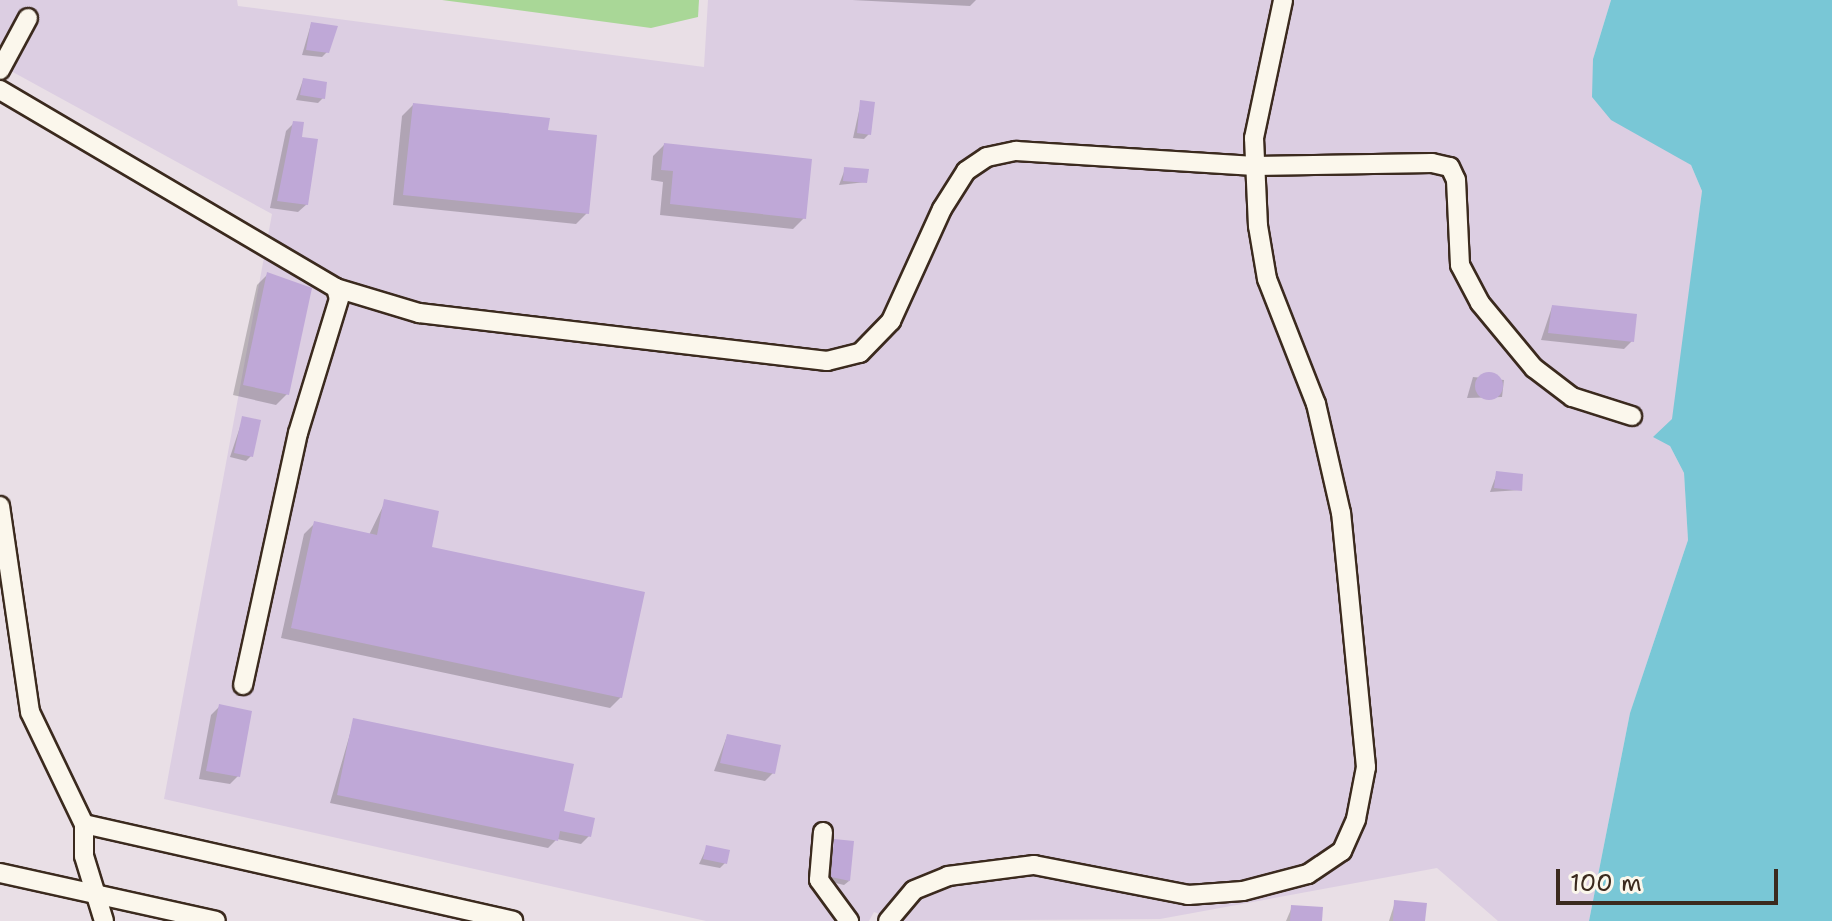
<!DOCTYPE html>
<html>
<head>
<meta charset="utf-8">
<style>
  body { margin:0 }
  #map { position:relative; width:1832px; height:921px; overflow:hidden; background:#e9dfe6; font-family:"Shantell Sans",sans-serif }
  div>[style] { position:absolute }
  .built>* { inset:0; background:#dccee2 }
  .green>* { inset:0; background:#a9d797 }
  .water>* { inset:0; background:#79c7d6 }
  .shadow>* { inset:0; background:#0003 }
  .building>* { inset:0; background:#bfa8d7 }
  .round { border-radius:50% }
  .roads { filter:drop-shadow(2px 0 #3b2a1e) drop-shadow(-2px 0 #3b2a1e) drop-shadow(0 2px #3b2a1e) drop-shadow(0 -2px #3b2a1e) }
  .minor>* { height:18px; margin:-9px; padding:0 9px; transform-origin:9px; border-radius:9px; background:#fbf7ec }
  span { translate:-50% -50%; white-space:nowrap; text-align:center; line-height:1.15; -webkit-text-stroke:8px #fbf7ec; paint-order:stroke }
  .scale { position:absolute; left:1556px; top:869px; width:222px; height:36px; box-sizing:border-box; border:4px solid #3b2a1e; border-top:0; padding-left:10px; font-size:24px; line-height:28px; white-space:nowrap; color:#3b2a1e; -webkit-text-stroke:6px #fbf7ec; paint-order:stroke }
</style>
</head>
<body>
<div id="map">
  <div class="built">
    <i style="clip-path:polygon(0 0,237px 0,238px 6px,704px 67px,708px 0,1611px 0,1593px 59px,1663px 147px,1691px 165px,1702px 191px,1670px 446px,1684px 473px,1688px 540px,1630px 713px,1589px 921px,1498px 921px,1437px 868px,1160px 919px,898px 921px,874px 912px,869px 921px,706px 921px,164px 799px,272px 214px,0 65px)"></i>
  </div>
  <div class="green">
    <i style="clip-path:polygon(442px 0,699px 0,698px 17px,651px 28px)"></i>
  </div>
  <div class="water">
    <i style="clip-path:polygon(1611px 0,1832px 0,1832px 921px,1589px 921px,1630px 713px,1688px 540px,1684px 473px,1670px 446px,1653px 437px,1672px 419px,1702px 191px,1691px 165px,1611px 120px,1592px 97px,1593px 59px)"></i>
  </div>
  <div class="shadow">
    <i style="clip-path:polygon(852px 0,976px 0,970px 6px)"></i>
    <i style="clip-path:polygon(311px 24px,327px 52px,322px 57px,302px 55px)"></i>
    <i style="clip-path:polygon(303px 80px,323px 98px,318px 103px,296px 100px)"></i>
    <i style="clip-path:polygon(861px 102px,869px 134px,864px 139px,853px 138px)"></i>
    <i style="clip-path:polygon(413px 105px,546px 131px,587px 213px,576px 224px,393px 205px,402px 116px)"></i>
    <i style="clip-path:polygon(294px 123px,307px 204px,298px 212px,270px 208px,286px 131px)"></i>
    <i style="clip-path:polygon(664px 145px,804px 218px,793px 229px,660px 215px,663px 182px,651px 180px,653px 156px)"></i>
    <i style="clip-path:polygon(845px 169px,866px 182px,839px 185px)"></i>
    <i style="clip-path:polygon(268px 274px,287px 394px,276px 405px,233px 395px,257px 285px)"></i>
    <i style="clip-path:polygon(1552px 307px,1632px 341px,1624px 349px,1541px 340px)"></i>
    <i style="clip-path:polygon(1473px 377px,1504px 380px,1502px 397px,1467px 398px)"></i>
    <i style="clip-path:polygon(243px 418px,251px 456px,246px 461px,230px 457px)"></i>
    <i style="clip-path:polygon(1497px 473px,1520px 490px,1490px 492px)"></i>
    <i style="clip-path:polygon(385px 502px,429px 548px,621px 697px,610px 708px,281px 638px,304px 534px,314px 524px,369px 535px)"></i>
    <i style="clip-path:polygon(219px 707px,238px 776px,230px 784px,199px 779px,211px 715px)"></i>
    <i style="clip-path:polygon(354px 720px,561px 813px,589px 836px,581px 844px,557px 839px,548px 848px,330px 803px)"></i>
    <i style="clip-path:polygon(727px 736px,773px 773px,765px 781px,714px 771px)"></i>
    <i style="clip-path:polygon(835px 841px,849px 881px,844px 885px,827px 881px)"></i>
    <i style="clip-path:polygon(707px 847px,725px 863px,720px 868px,699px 864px)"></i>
    <i style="clip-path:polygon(1395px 902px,1423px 921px,1389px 921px)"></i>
    <i style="clip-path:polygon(1292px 907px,1320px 921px,1286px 921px)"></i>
  </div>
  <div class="building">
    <i style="clip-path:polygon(311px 22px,338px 26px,329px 53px,306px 50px)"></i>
    <i style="clip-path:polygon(303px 78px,327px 82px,325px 99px,300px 95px)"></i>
    <i style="clip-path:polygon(860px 100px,875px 102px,871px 135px,857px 133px)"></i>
    <i style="clip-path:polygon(413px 103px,550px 118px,548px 130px,597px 135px,589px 214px,403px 195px)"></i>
    <i style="clip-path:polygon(293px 121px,304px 122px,302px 137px,318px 139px,308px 205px,277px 201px)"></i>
    <i style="clip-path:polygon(664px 143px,812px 159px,806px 219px,670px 204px,673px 171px,661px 170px)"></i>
    <i style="clip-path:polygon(844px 167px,869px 169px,867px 183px,843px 181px)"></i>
    <i style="clip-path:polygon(267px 272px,312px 288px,289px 395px,243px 385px)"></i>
    <i style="clip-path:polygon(1552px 305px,1637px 314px,1634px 342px,1548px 333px)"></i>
    <i class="round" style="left:1475px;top:372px;width:28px;height:28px"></i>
    <i style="clip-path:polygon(242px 416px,261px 420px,253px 457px,234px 453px)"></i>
    <i style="clip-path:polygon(1496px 471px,1523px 474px,1522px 491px,1494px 488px)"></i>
    <i style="clip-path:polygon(384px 499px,439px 511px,432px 547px,645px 592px,622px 698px,291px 628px,314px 521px,377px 535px)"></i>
    <i style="clip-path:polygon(219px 704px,252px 711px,240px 777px,206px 771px)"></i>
    <i style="clip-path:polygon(353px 718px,574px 764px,564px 811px,595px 818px,591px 837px,560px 831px,558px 841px,337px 795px)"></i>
    <i style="clip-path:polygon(727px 734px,781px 745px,775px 774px,720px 763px)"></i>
    <i style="clip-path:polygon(834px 839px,854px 841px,850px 881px,831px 877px)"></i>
    <i style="clip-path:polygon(706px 845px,730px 850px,727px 864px,703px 859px)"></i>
    <i style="clip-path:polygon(1394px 900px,1427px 903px,1425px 921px,1393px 921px)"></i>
    <i style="clip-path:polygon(1291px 905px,1323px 907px,1322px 921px,1290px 921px)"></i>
  </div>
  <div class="roads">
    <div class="minor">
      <i style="left:0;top:70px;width:59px;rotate:-61.7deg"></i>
      <i style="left:0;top:90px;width:390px;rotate:30.5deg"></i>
      <i style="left:336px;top:288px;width:11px;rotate:75deg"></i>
      <i style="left:339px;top:299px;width:140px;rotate:107deg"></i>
      <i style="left:298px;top:433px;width:258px;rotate:102.3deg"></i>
      <i style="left:336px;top:288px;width:87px;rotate:16.8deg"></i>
      <i style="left:419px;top:313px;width:411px;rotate:6.7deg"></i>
      <i style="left:827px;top:361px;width:34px;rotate:-14deg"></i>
      <i style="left:860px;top:353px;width:45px;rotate:-45.9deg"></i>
      <i style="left:891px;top:321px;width:123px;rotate:-65.5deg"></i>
      <i style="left:942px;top:209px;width:45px;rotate:-57.7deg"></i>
      <i style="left:966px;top:171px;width:25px;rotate:-34deg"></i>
      <i style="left:987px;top:157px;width:30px;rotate:-12deg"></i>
      <i style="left:1016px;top:151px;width:239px;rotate:3.6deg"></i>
      <i style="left:1255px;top:166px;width:177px;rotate:-1deg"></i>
      <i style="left:1432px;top:163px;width:18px;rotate:13deg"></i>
      <i style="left:1450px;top:167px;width:14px;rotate:65deg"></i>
      <i style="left:1456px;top:180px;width:85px;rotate:87.3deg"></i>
      <i style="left:1460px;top:265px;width:43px;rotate:62.2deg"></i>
      <i style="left:1480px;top:303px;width:85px;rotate:50.3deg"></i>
      <i style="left:1534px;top:368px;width:48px;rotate:37.3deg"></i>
      <i style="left:1572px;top:397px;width:63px;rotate:17.6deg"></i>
      <i style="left:0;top:506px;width:208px;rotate:81.7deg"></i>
      <i style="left:30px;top:712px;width:124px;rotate:64.3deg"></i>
      <i style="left:84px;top:824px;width:32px;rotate:90deg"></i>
      <i style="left:84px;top:856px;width:68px;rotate:72.9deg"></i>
      <i style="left:84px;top:824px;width:440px;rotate:12.7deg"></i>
      <i style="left:823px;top:832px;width:48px;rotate:94.8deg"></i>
      <i style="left:819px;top:880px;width:51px;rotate:53.8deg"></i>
      <i style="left:0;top:873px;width:221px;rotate:12.5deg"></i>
      <i style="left:888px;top:921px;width:40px;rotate:-50deg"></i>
      <i style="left:914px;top:890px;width:37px;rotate:-22deg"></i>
      <i style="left:948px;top:876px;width:87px;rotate:-7.3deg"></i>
      <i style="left:1034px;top:865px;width:157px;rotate:11deg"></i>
      <i style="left:1188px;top:895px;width:55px;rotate:-4.2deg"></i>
      <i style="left:1243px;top:891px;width:67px;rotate:-14.7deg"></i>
      <i style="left:1308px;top:874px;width:41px;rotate:-34.1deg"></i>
      <i style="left:1342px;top:851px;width:35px;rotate:-66deg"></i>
      <i style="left:1356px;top:819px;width:53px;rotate:-79.1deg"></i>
      <i style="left:1366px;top:767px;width:255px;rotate:-95.6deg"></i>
      <i style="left:1341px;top:513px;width:112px;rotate:-102.9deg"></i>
      <i style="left:1316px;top:404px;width:134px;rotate:-111.4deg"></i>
      <i style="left:1267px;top:279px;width:54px;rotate:-99.6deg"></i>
      <i style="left:1258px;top:226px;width:88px;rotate:-92.6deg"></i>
      <i style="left:1254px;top:138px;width:141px;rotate:-78.1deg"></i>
    </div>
  </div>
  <div class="scale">100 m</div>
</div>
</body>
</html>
